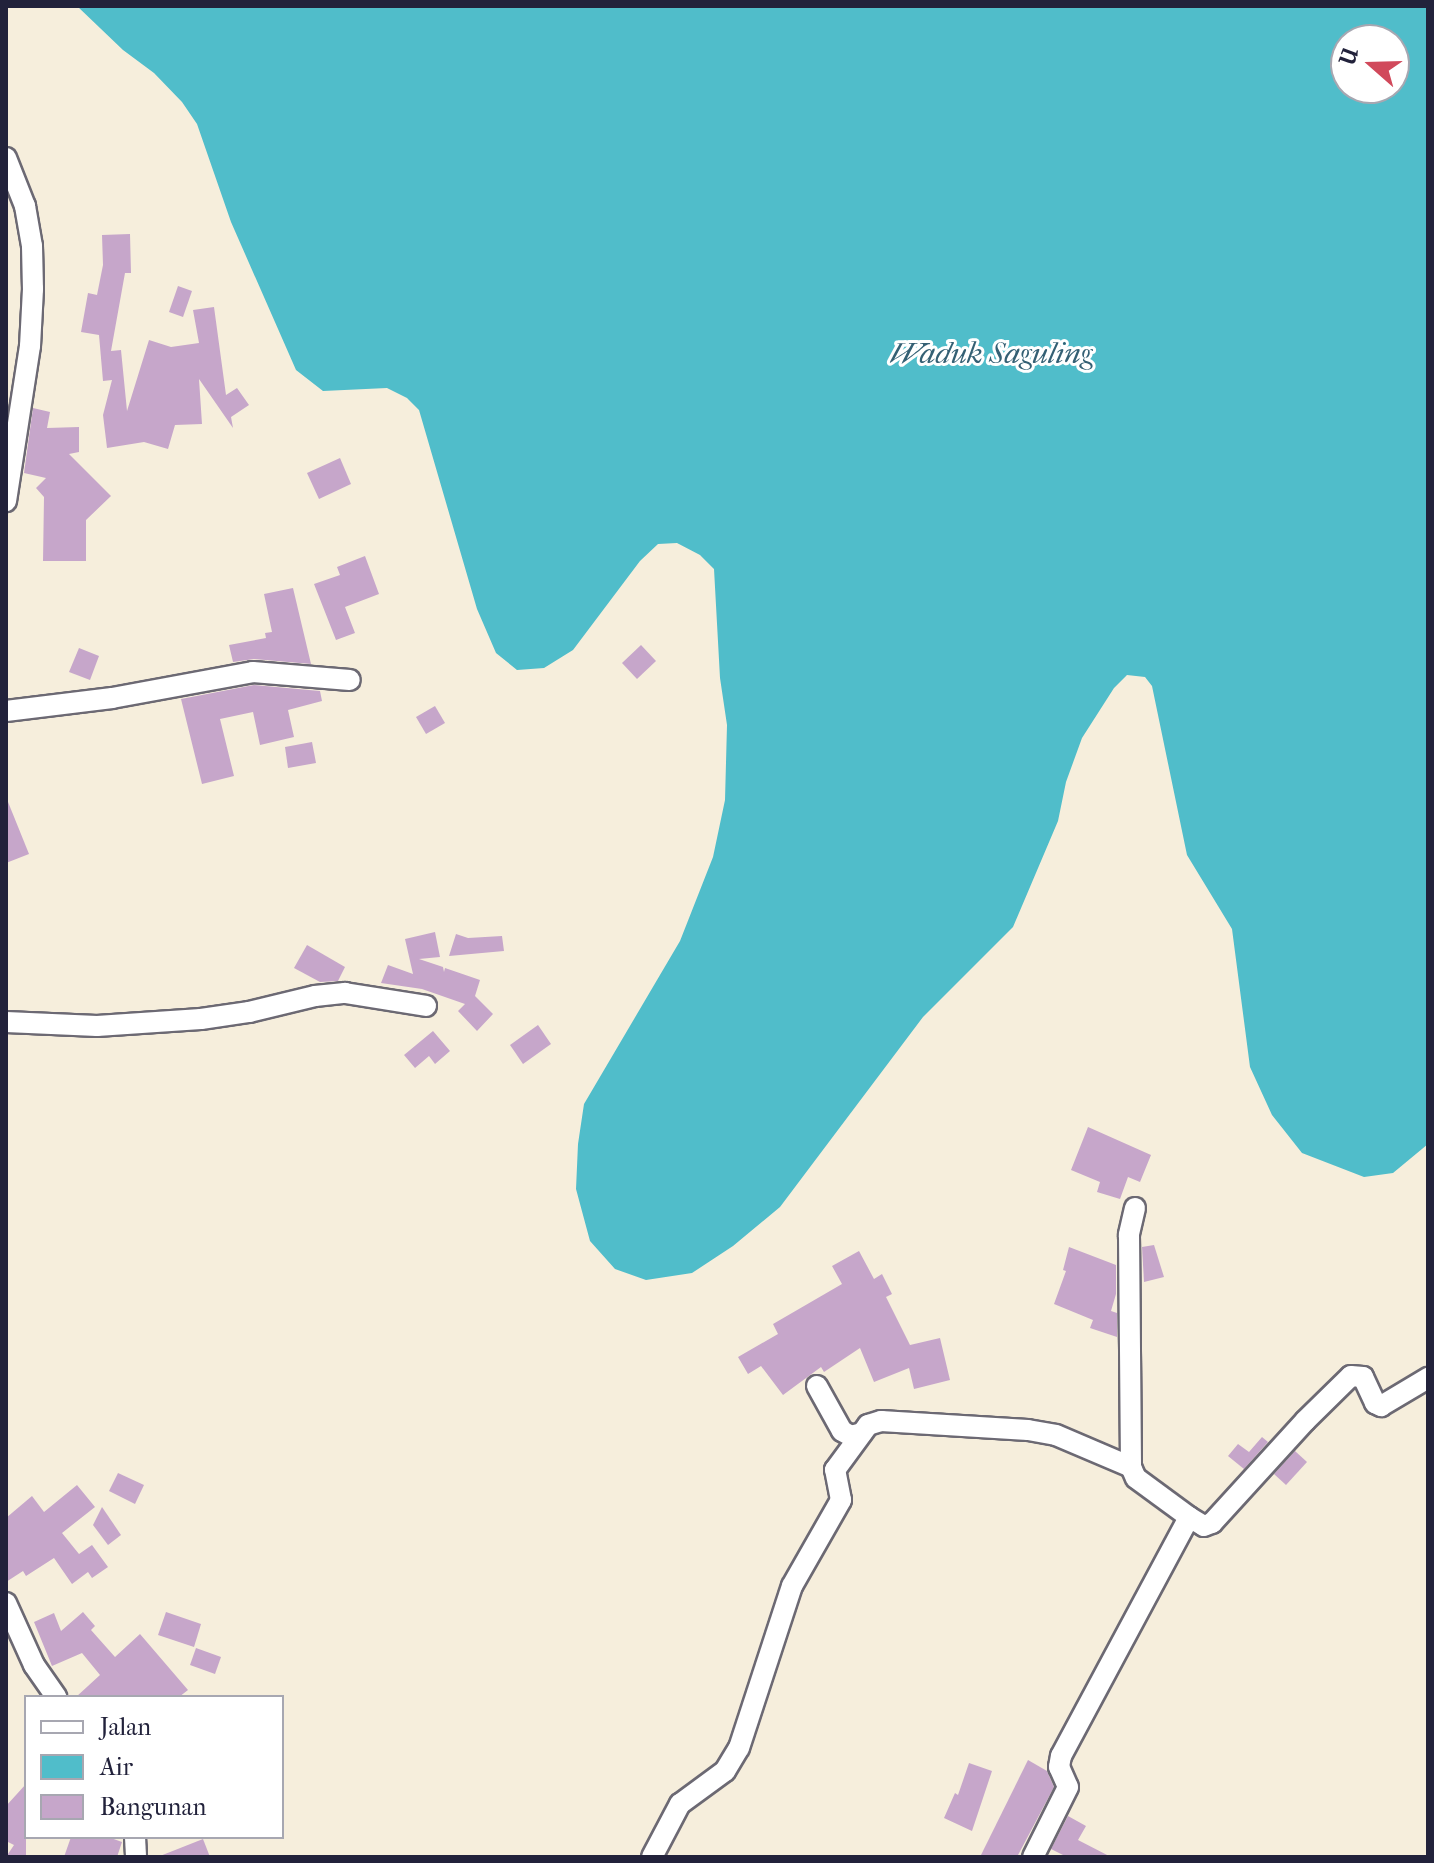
<!DOCTYPE html>
<html>
<head>
<meta charset="utf-8">
<style>
  body { margin:0 }
  #map { position:relative; width:1434px; height:1863px; overflow:hidden; background:#f6eedc; font-family:"IM FELL French Canon",serif }
  div>[style] { position:absolute }
  .water>* { inset:0; background:#50bdca }
  .building>* { inset:0; background:#c6a6ca }
  .roads { filter:drop-shadow(2px 0 #6c6973) drop-shadow(-2px 0 #6c6973) drop-shadow(0 2px #6c6973) drop-shadow(0 -2px #6c6973) }
  .minor>* { height:20px; margin:-10px; padding:0 10px; transform-origin:10px; border-radius:10px; background:#fff }
  span { translate:-50% -50%; white-space:nowrap; text-align:center; line-height:1.15; -webkit-text-stroke:6px #fff; paint-order:stroke }
  .water-label { font-size:30px; color:#346074; font-style:italic }
  .frame { position:absolute; inset:0; border:8px solid #22223b; pointer-events:none }
  .legend { position:absolute; left:24px; top:1695px; width:260px; height:144px; box-sizing:border-box; background:#fff; border:2px solid #a7a7b1; margin:0; padding:10px 14px; list-style:none; font-size:24px; color:#22223b }
  .legend li { display:flex; align-items:center; gap:16px; height:40px }
  .legend b { width:40px; border:2px solid #a7a7b1 }
  .north { position:absolute; left:1330px; top:24px; width:80px; height:80px; box-sizing:border-box; background:#fff; border:2px solid #a7a7b1; border-radius:50%; rotate:290deg; font-size:22px; font-weight:700; line-height:32px; text-align:center; color:#22223b }
  .north::after { content:''; display:block; margin:auto; width:28px; height:36px; background:#d1495b; clip-path:polygon(50% 0,100% 100%,50% 72%,0 100%) }
</style>
</head>
<body>
<div id="map">
  <div class="water">
    <i style="clip-path:polygon(evenodd,77px 6px,1428px 6px,1428px 1144px,1393px 1173px,1364px 1177px,1302px 1153px,1272px 1115px,1250px 1067px,1232px 929px,1187px 855px,1152px 686px,1145px 677px,1127px 675px,1114px 688px,1082px 738px,1066px 782px,1058px 821px,1013px 927px,923px 1017px,780px 1207px,733px 1246px,692px 1273px,646px 1280px,615px 1269px,590px 1241px,576px 1189px,578px 1144px,584px 1104px,680px 941px,713px 857px,725px 800px,727px 725px,720px 678px,714px 569px,700px 555px,677px 543px,658px 544px,640px 561px,573px 650px,544px 668px,517px 670px,496px 653px,477px 609px,419px 410px,407px 398px,387px 388px,323px 391px,296px 370px,231px 222px,197px 124px,182px 102px,154px 73px,123px 50px,77px 6px,1346px 40px,1394px 40px,1394px 88px,1346px 88px,1346px 40px)"></i>
  </div>
  <div class="building">
    <i style="clip-path:polygon(130px 234px,131px 273px,125px 273px,111px 351px,121px 350px,127px 411px,149px 340px,171px 347px,199px 343px,193px 310px,214px 307px,226px 395px,237px 388px,249px 405px,231px 417px,233px 428px,199px 379px,202px 424px,175px 425px,168px 449px,144px 442px,107px 448px,103px 415px,112px 380px,103px 381px,99px 335px,81px 332px,88px 293px,97px 295px,103px 265px,102px 235px)"></i>
    <i style="clip-path:polygon(178px 286px,192px 291px,183px 317px,169px 312px)"></i>
    <i style="clip-path:polygon(33px 408px,50px 412px,47px 428px,79px 427px,79px 452px,69px 454px,111px 496px,86px 520px,86px 561px,43px 561px,44px 497px,36px 488px,46px 478px,24px 473px)"></i>
    <i style="clip-path:polygon(340px 458px,351px 484px,319px 499px,307px 473px)"></i>
    <i style="clip-path:polygon(365px 556px,379px 594px,345px 607px,355px 633px,336px 640px,314px 584px,340px 575px,337px 567px)"></i>
    <i style="clip-path:polygon(293px 588px,311px 664px,254px 659px,233px 662px,229px 645px,266px 638px,265px 633px,272px 632px,264px 594px)"></i>
    <i style="clip-path:polygon(641px 645px,656px 661px,637px 679px,622px 663px)"></i>
    <i style="clip-path:polygon(79px 648px,99px 656px,90px 680px,69px 672px)"></i>
    <i style="clip-path:polygon(254px 685px,320px 691px,322px 701px,288px 710px,294px 737px,260px 745px,253px 712px,220px 719px,234px 776px,202px 784px,181px 699px)"></i>
    <i style="clip-path:polygon(435px 706px,445px 723px,426px 734px,416px 717px)"></i>
    <i style="clip-path:polygon(312px 742px,316px 763px,288px 768px,285px 747px)"></i>
    <i style="clip-path:polygon(6px 797px,29px 854px,6px 863px)"></i>
    <i style="clip-path:polygon(435px 932px,440px 957px,419px 959px,443px 967px,444px 972px,445px 968px,480px 980px,475px 996px,493px 1014px,477px 1031px,458px 1011px,465px 1004px,422px 989px,381px 983px,388px 965px,413px 974px,405px 939px)"></i>
    <i style="clip-path:polygon(456px 934px,468px 938px,502px 936px,504px 951px,449px 956px)"></i>
    <i style="clip-path:polygon(307px 945px,345px 967px,338px 981px,320px 982px,294px 968px)"></i>
    <i style="clip-path:polygon(538px 1025px,551px 1044px,523px 1064px,510px 1045px)"></i>
    <i style="clip-path:polygon(433px 1031px,450px 1051px,435px 1064px,429px 1056px,415px 1068px,404px 1055px)"></i>
    <i style="clip-path:polygon(1088px 1127px,1151px 1155px,1140px 1182px,1128px 1177px,1120px 1199px,1097px 1192px,1100px 1182px,1071px 1170px)"></i>
    <i style="clip-path:polygon(1154px 1245px,1164px 1277px,1144px 1282px,1142px 1247px)"></i>
    <i style="clip-path:polygon(1069px 1247px,1116px 1265px,1116px 1294px,1111px 1311px,1117px 1313px,1117px 1337px,1090px 1328px,1093px 1320px,1054px 1304px,1066px 1271px,1063px 1270px)"></i>
    <i style="clip-path:polygon(859px 1251px,874px 1279px,882px 1274px,892px 1294px,886px 1297px,910px 1345px,940px 1338px,950px 1380px,914px 1389px,909px 1368px,874px 1382px,860px 1348px,824px 1372px,821px 1367px,783px 1395px,761px 1366px,748px 1374px,738px 1357px,778px 1334px,773px 1324px,842px 1284px,832px 1266px)"></i>
    <i style="clip-path:polygon(1262px 1437px,1268px 1442px,1244px 1469px,1228px 1456px,1238px 1444px,1249px 1452px)"></i>
    <i style="clip-path:polygon(1295px 1451px,1307px 1462px,1286px 1485px,1274px 1474px)"></i>
    <i style="clip-path:polygon(118px 1473px,144px 1485px,135px 1504px,109px 1491px)"></i>
    <i style="clip-path:polygon(77px 1485px,95px 1507px,62px 1533px,79px 1554px,92px 1545px,108px 1567px,92px 1578px,88px 1572px,72px 1584px,54px 1558px,26px 1576px,23px 1571px,6px 1582px,6px 1518px,32px 1496px,44px 1512px)"></i>
    <i style="clip-path:polygon(102px 1507px,121px 1535px,108px 1545px,93px 1525px)"></i>
    <i style="clip-path:polygon(83px 1612px,95px 1626px,91px 1630px,115px 1657px,140px 1634px,188px 1690px,179px 1697px,76px 1697px,100px 1675px,82px 1653px,52px 1666px,34px 1622px,54px 1613px,61px 1631px)"></i>
    <i style="clip-path:polygon(166px 1612px,201px 1624px,194px 1647px,158px 1635px)"></i>
    <i style="clip-path:polygon(196px 1648px,221px 1657px,215px 1674px,190px 1665px)"></i>
    <i style="clip-path:polygon(1028px 1760px,1047px 1771px,1054px 1787px,1017px 1857px,980px 1857px)"></i>
    <i style="clip-path:polygon(969px 1763px,992px 1771px,972px 1831px,944px 1818px,955px 1793px,958px 1795px)"></i>
    <i style="clip-path:polygon(26px 1784px,26px 1857px,6px 1857px,14px 1845px,6px 1841px,6px 1806px)"></i>
    <i style="clip-path:polygon(1068px 1816px,1086px 1826px,1078px 1840px,1111px 1857px,1067px 1857px,1051px 1849px)"></i>
    <i style="clip-path:polygon(71px 1837px,108px 1837px,122px 1842px,117px 1857px,64px 1857px)"></i>
    <i style="clip-path:polygon(203px 1839px,210px 1857px,160px 1857px,160px 1856px)"></i>
  </div>
  <div class="roads">
    <div class="minor">
      <i style="left:6px;top:158px;width:52px;rotate:68.4deg"></i>
      <i style="left:25px;top:206px;width:41px;rotate:80.1deg"></i>
      <i style="left:32px;top:246px;width:43px;rotate:88.7deg"></i>
      <i style="left:33px;top:289px;width:57px;rotate:93deg"></i>
      <i style="left:30px;top:346px;width:157px;rotate:98.8deg"></i>
      <i style="left:6px;top:711px;width:107px;rotate:-7deg"></i>
      <i style="left:112px;top:698px;width:143px;rotate:-10.4deg"></i>
      <i style="left:253px;top:672px;width:97px;rotate:4.7deg"></i>
      <i style="left:6px;top:1022px;width:91px;rotate:2.5deg"></i>
      <i style="left:97px;top:1026px;width:104px;rotate:-3.9deg"></i>
      <i style="left:201px;top:1019px;width:49px;rotate:-8.3deg"></i>
      <i style="left:249px;top:1012px;width:68px;rotate:-13.6deg"></i>
      <i style="left:315px;top:996px;width:30px;rotate:-6deg"></i>
      <i style="left:345px;top:993px;width:82px;rotate:9.1deg"></i>
      <i style="left:1135px;top:1208px;width:28px;rotate:103deg"></i>
      <i style="left:1129px;top:1235px;width:232px;rotate:89.5deg"></i>
      <i style="left:1131px;top:1467px;width:12px;rotate:66deg"></i>
      <i style="left:1136px;top:1478px;width:66px;rotate:36.3deg"></i>
      <i style="left:817px;top:1386px;width:51px;rotate:60.9deg"></i>
      <i style="left:842px;top:1431px;width:10px;rotate:29deg"></i>
      <i style="left:851px;top:1436px;width:11px;rotate:-15deg"></i>
      <i style="left:6px;top:1603px;width:68px;rotate:65.7deg"></i>
      <i style="left:34px;top:1665px;width:39px;rotate:55deg"></i>
      <i style="left:135px;top:1837px;width:20px;rotate:87deg"></i>
      <i style="left:652px;top:1857px;width:60px;rotate:-62.2deg"></i>
      <i style="left:680px;top:1804px;width:56px;rotate:-36.3deg"></i>
      <i style="left:725px;top:1771px;width:27px;rotate:-59deg"></i>
      <i style="left:739px;top:1748px;width:170px;rotate:-71.9deg"></i>
      <i style="left:792px;top:1586px;width:99px;rotate:-60.3deg"></i>
      <i style="left:841px;top:1500px;width:31px;rotate:-101deg"></i>
      <i style="left:835px;top:1470px;width:56px;rotate:-53.7deg"></i>
      <i style="left:868px;top:1425px;width:14px;rotate:-17deg"></i>
      <i style="left:881px;top:1421px;width:147px;rotate:3.5deg"></i>
      <i style="left:1028px;top:1430px;width:28px;rotate:10deg"></i>
      <i style="left:1056px;top:1435px;width:82px;rotate:23.1deg"></i>
      <i style="left:1033px;top:1857px;width:78px;rotate:-63.4deg"></i>
      <i style="left:1068px;top:1787px;width:22px;rotate:-114deg"></i>
      <i style="left:1059px;top:1767px;width:11px;rotate:-80deg"></i>
      <i style="left:1061px;top:1756px;width:271px;rotate:-61.8deg"></i>
      <i style="left:1189px;top:1517px;width:17px;rotate:31deg"></i>
      <i style="left:1204px;top:1526px;width:9px;rotate:-21deg"></i>
      <i style="left:1212px;top:1523px;width:138px;rotate:-47.6deg"></i>
      <i style="left:1305px;top:1421px;width:64px;rotate:-44.4deg"></i>
      <i style="left:1351px;top:1376px;width:12px;rotate:5deg"></i>
      <i style="left:1363px;top:1377px;width:29px;rotate:65deg"></i>
      <i style="left:1375px;top:1403px;width:7px;rotate:27deg"></i>
      <i style="left:1381px;top:1406px;width:55px;rotate:-30.8deg"></i>
    </div>
  </div>
  <div class="water-label">
    <span style="left:991px;top:354px">Waduk Saguling</span>
  </div>
  <div class="frame"></div>
  <ul class="legend">
  <li><b style="height:10px;background:#fff"></b>Jalan</li>
  <li><b style="height:22px;background:#50bdca"></b>Air</li>
  <li><b style="height:22px;background:#c6a6ca"></b>Bangunan</li>
  </ul>
  <div class="north">U</div>
</div>
</body>
</html>
